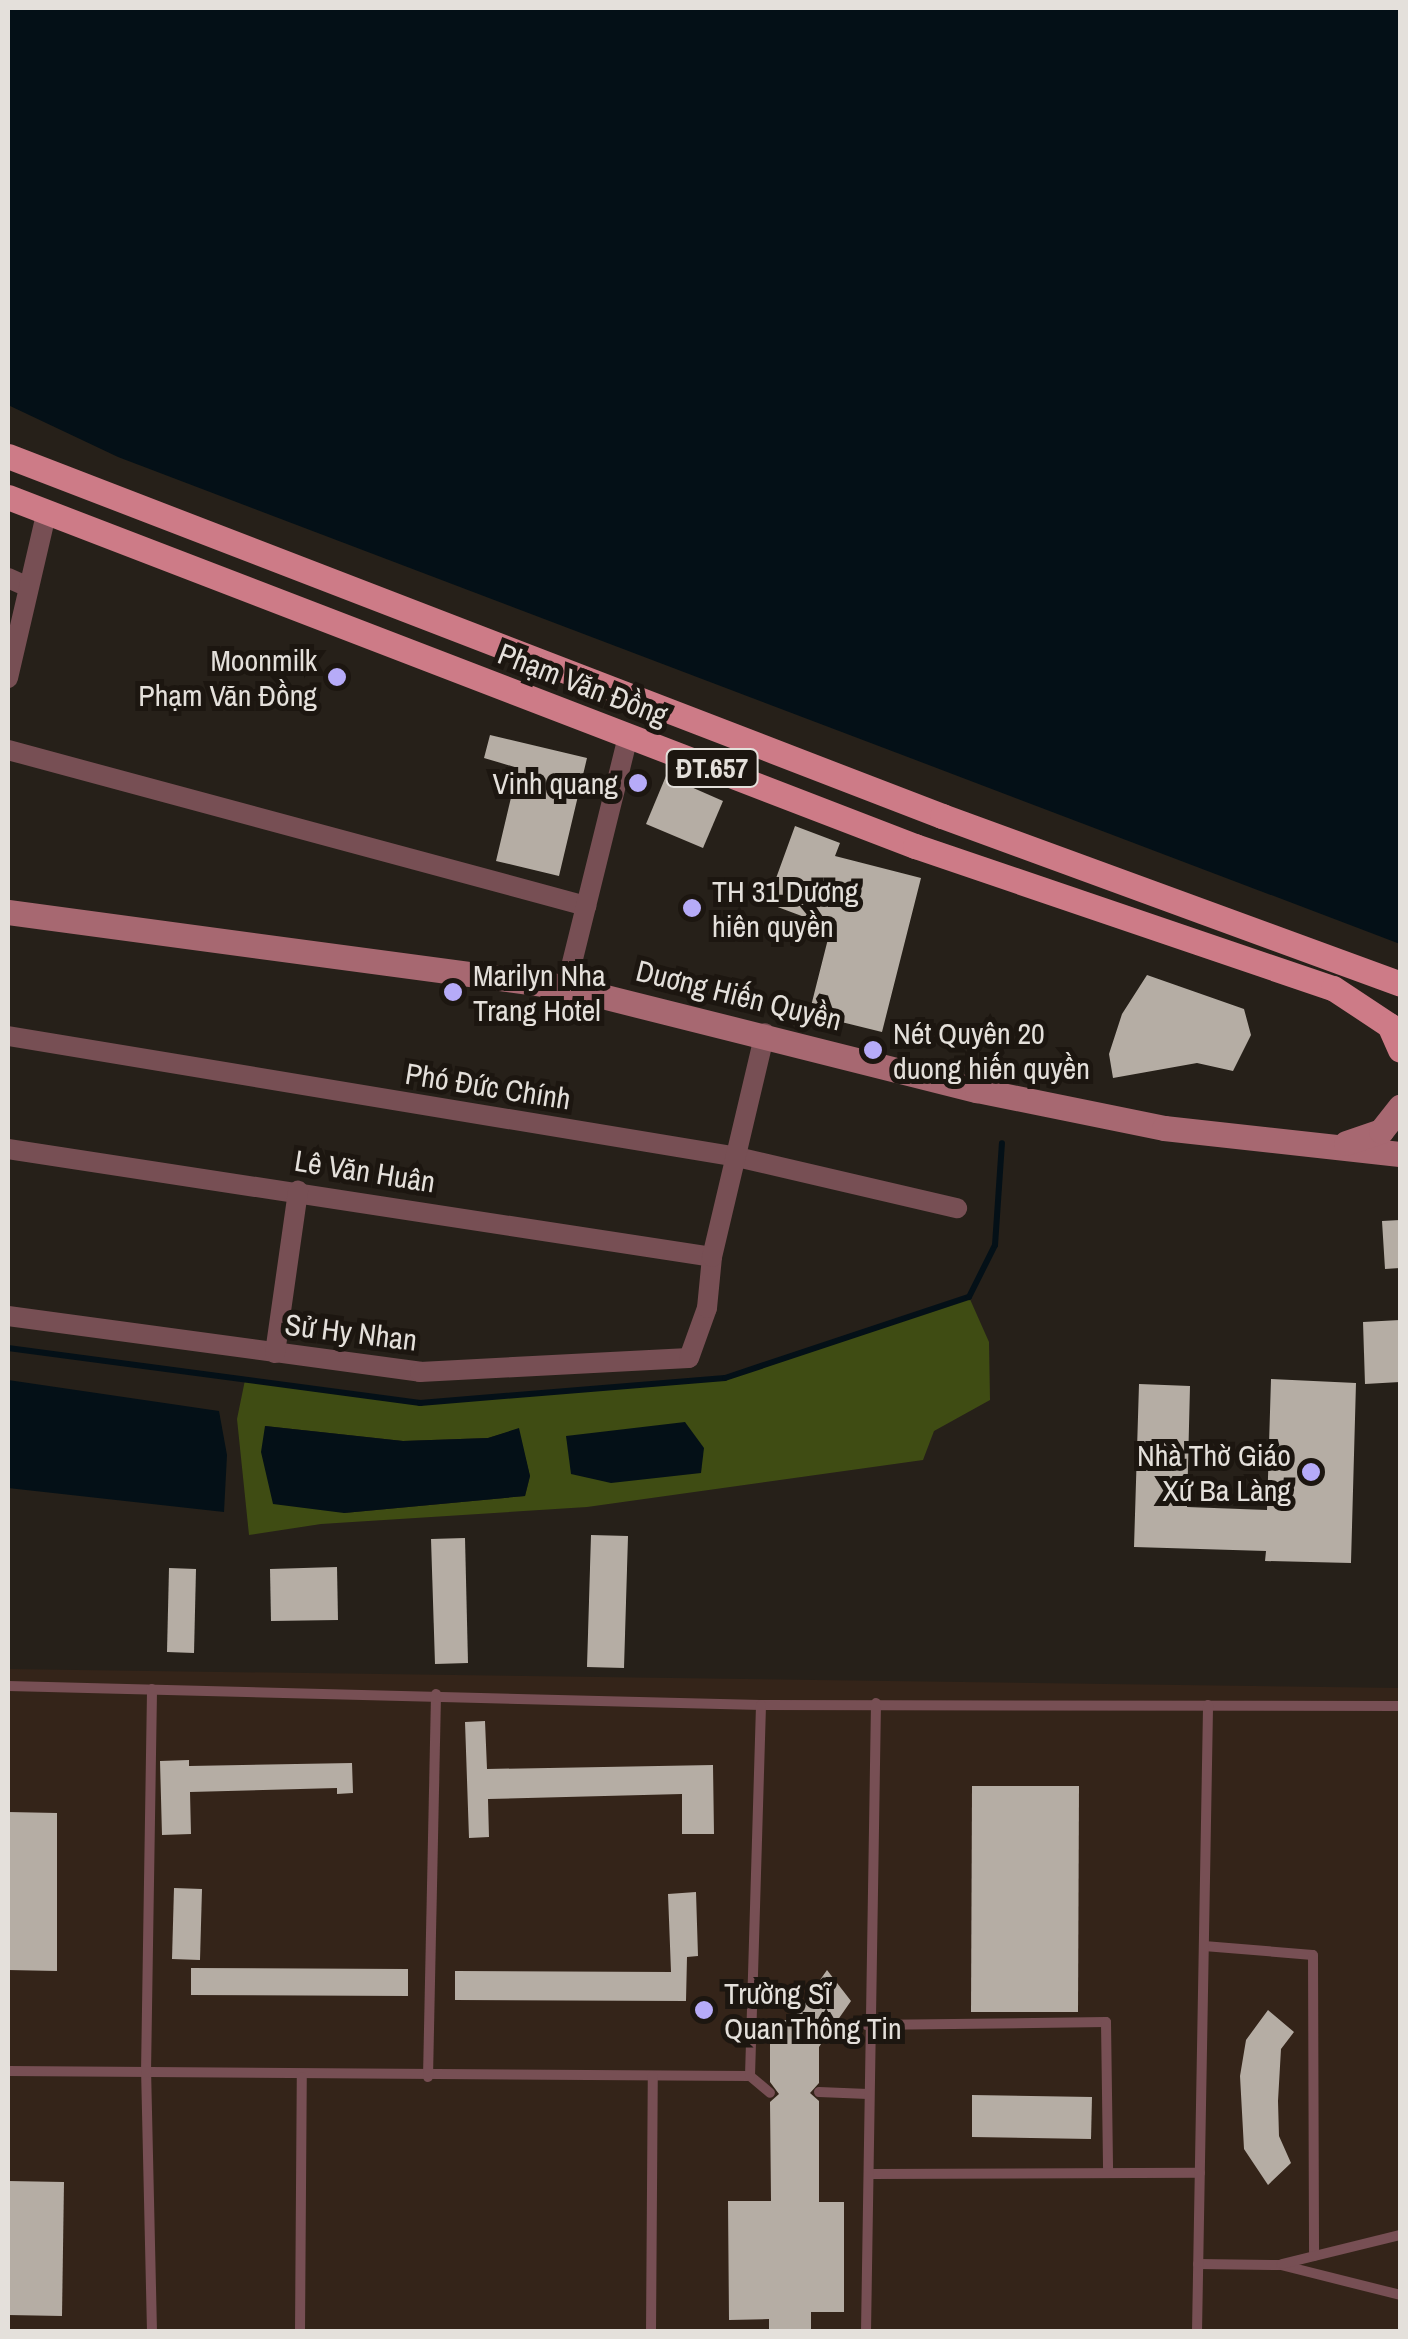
<!DOCTYPE html>
<html>
<head>
<meta charset="utf-8">
<style>
  body { margin:0 }
  #map { position:relative; width:1408px; height:2339px; overflow:hidden; background:#262019; font-family:"Archivo Narrow",sans-serif }
  div>[style] { position:absolute }
  .education>* { inset:0; background:#342419 }
  .green>* { inset:0; background:#3f4c13 }
  .water>* { inset:0; background:#041017 }
  .stream>* { height:6px; margin:-3px; padding:0 3px; transform-origin:3px; border-radius:3px; background:#041017 }
  .building>* { inset:0; background:#b5ada4 }
  .lane>* { height:10px; margin:-5px; padding:0 5px; transform-origin:5px; border-radius:5px; background:#774f54 }
  .street>* { height:20px; margin:-10px; padding:0 10px; transform-origin:10px; border-radius:10px; background:#774f54 }
  .secondary>* { height:25px; margin:-12.5px; padding:0 12.5px; transform-origin:12.5px; border-radius:12.5px; background:#a76871 }
  .primary>* { height:25px; margin:-12.5px; padding:0 12.5px; transform-origin:12.5px; border-radius:12.5px; background:#cd7b87 }
  .dots>* { width:28px; height:28px; translate:-50% -50%; box-sizing:border-box; border:5px solid #1c1610; border-radius:50% }
  span { translate:-50% -50%; white-space:nowrap; text-align:center; line-height:1.15; -webkit-text-stroke:10px #1c1610; paint-order:stroke }
  .shield-label span { padding:2px 8px; background:#1c1610; border:2px solid; border-radius:8px; -webkit-text-stroke-width:0 }
  .shield-label { font-size:28px; color:#e4e0db; font-weight:700 }
  .poi-label { font-size:30px; color:#e4e0db }
  .right { translate:-100% -50%; text-align:right }
  .left { translate:0 -50%; text-align:left }
  .street-label { font-size:30px; color:#e4e0db }
  .frame { position:absolute; inset:0; border:10px solid #e4e0db; pointer-events:none }
</style>
</head>
<body>
<div id="map">
  <div class="education">
    <i style="clip-path:polygon(8px 1669px,1400px 1688px,1400px 2331px,8px 2332px)"></i>
  </div>
  <div class="green">
    <i style="clip-path:polygon(evenodd,969px 1297px,989px 1342px,990px 1400px,934px 1431px,923px 1460px,587px 1507px,321px 1524px,249px 1535px,237px 1419px,245px 1380px,420px 1403px,725px 1378px,969px 1297px,265px 1426px,403px 1441px,488px 1438px,518px 1429px,530px 1476px,525px 1496px,344px 1513px,265px 1426px)"></i>
  </div>
  <div class="water">
    <i style="clip-path:polygon(8px 8px,1400px 8px,1400px 944px,118px 457px,8px 405px)"></i>
    <i style="clip-path:polygon(8px 1380px,219px 1411px,227px 1455px,224px 1512px,8px 1488px)"></i>
    <i style="clip-path:polygon(685px 1422px,704px 1448px,701px 1473px,611px 1483px,571px 1474px,566px 1436px)"></i>
    <i style="clip-path:polygon(265px 1426px,403px 1441px,488px 1438px,519px 1428px,530px 1476px,525px 1496px,344px 1513px,273px 1504px,261px 1452px)"></i>
  </div>
  <div class="stream">
    <i style="left:8px;top:1348px;width:416px;rotate:7.6deg"></i>
    <i style="left:420px;top:1403px;width:306px;rotate:-4.7deg"></i>
    <i style="left:725px;top:1378px;width:257px;rotate:-18.4deg"></i>
    <i style="left:969px;top:1297px;width:58px;rotate:-63.4deg"></i>
    <i style="left:995px;top:1245px;width:102px;rotate:-86.1deg"></i>
  </div>
  <div class="building">
    <i style="clip-path:polygon(490px 735px,587px 758px,559px 876px,496px 861px,518px 768px,484px 758px)"></i>
    <i style="clip-path:polygon(666px 776px,723px 801px,703px 848px,646px 824px)"></i>
    <i style="clip-path:polygon(795px 826px,840px 843px,835px 856px,921px 878px,882px 1032px,809px 1014px,831px 927px,767px 903px)"></i>
    <i style="clip-path:polygon(1147px 975px,1244px 1009px,1251px 1035px,1233px 1071px,1197px 1063px,1113px 1078px,1109px 1054px,1122px 1014px)"></i>
    <i style="clip-path:polygon(1400px 1220px,1400px 1268px,1385px 1269px,1382px 1221px)"></i>
    <i style="clip-path:polygon(1400px 1320px,1400px 1382px,1365px 1384px,1363px 1322px)"></i>
    <i style="clip-path:polygon(1271px 1379px,1356px 1383px,1351px 1563px,1265px 1561px,1266px 1551px,1134px 1547px,1139px 1384px,1190px 1386px,1187px 1507px,1267px 1510px)"></i>
    <i style="clip-path:polygon(591px 1535px,628px 1536px,624px 1668px,587px 1667px)"></i>
    <i style="clip-path:polygon(465px 1538px,468px 1663px,435px 1664px,431px 1539px)"></i>
    <i style="clip-path:polygon(337px 1567px,338px 1620px,271px 1621px,270px 1569px)"></i>
    <i style="clip-path:polygon(169px 1568px,196px 1569px,194px 1653px,167px 1652px)"></i>
    <i style="clip-path:polygon(485px 1721px,487px 1769px,713px 1765px,714px 1834px,682px 1834px,682px 1794px,488px 1799px,489px 1837px,469px 1838px,465px 1722px)"></i>
    <i style="clip-path:polygon(189px 1760px,189px 1766px,352px 1763px,353px 1793px,337px 1794px,337px 1788px,190px 1792px,191px 1834px,162px 1835px,160px 1761px)"></i>
    <i style="clip-path:polygon(972px 1786px,1079px 1786px,1078px 2012px,971px 2012px)"></i>
    <i style="clip-path:polygon(8px 1812px,57px 1813px,57px 1971px,8px 1970px)"></i>
    <i style="clip-path:polygon(174px 1888px,202px 1889px,200px 1960px,172px 1959px)"></i>
    <i style="clip-path:polygon(696px 1892px,698px 1956px,687px 1957px,686px 2001px,455px 2000px,455px 1971px,671px 1972px,668px 1894px)"></i>
    <i style="clip-path:polygon(191px 1968px,408px 1969px,408px 1996px,191px 1995px)"></i>
    <i style="clip-path:polygon(827px 1970px,851px 2001px,819px 2047px,819px 2083px,810px 2093px,819px 2101px,819px 2202px,844px 2202px,844px 2312px,811px 2312px,811px 2332px,769px 2332px,769px 2319px,729px 2320px,728px 2201px,771px 2201px,770px 2102px,779px 2094px,770px 2082px,770px 2020px,792px 2020px)"></i>
    <i style="clip-path:polygon(1268px 2010px,1294px 2032px,1281px 2049px,1278px 2101px,1279px 2136px,1291px 2163px,1268px 2185px,1244px 2149px,1240px 2076px,1246px 2040px)"></i>
    <i style="clip-path:polygon(972px 2095px,1092px 2097px,1091px 2139px,972px 2137px)"></i>
    <i style="clip-path:polygon(8px 2181px,64px 2182px,62px 2316px,8px 2315px)"></i>
  </div>
  <div class="lane">
    <i style="left:8px;top:1686px;width:753px;rotate:1.45deg"></i>
    <i style="left:761px;top:1705px;width:639px;rotate:0.09deg"></i>
    <i style="left:1204px;top:1946px;width:109px;rotate:4.7deg"></i>
    <i style="left:1313px;top:1955px;width:301px;rotate:89.8deg"></i>
    <i style="left:866px;top:2025px;width:240px;rotate:-0.7deg"></i>
    <i style="left:1106px;top:2022px;width:151px;rotate:89.2deg"></i>
    <i style="left:8px;top:2071px;width:742px;rotate:0.39deg"></i>
    <i style="left:750px;top:2076px;width:26px;rotate:40deg"></i>
    <i style="left:750px;top:2076px;width:371px;rotate:-88.3deg"></i>
    <i style="left:428px;top:2077px;width:383px;rotate:-88.8deg"></i>
    <i style="left:819px;top:2092px;width:49px;rotate:2.3deg"></i>
    <i style="left:871px;top:2174px;width:329px;rotate:-0.2deg"></i>
    <i style="left:1198px;top:2264px;width:83px;rotate:0.7deg"></i>
    <i style="left:1281px;top:2265px;width:123px;rotate:14.1deg"></i>
    <i style="left:1282px;top:2264px;width:122px;rotate:-13.8deg"></i>
    <i style="left:152px;top:2332px;width:259px;rotate:-91.3deg"></i>
    <i style="left:146px;top:2073px;width:384px;rotate:-89.1deg"></i>
    <i style="left:300px;top:2332px;width:255px;rotate:-89.6deg"></i>
    <i style="left:651px;top:2332px;width:256px;rotate:-89.6deg"></i>
    <i style="left:866px;top:2332px;width:629px;rotate:-89.09deg"></i>
    <i style="left:1197px;top:2332px;width:627px;rotate:-88.99deg"></i>
  </div>
  <div class="street">
    <i style="left:8px;top:578px;width:20px;rotate:24deg"></i>
    <i style="left:8px;top:678px;width:167px;rotate:-76.9deg"></i>
    <i style="left:8px;top:750px;width:599px;rotate:15.1deg"></i>
    <i style="left:566px;top:987px;width:259px;rotate:-76.1deg"></i>
    <i style="left:8px;top:1036px;width:739px;rotate:9.42deg"></i>
    <i style="left:737px;top:1157px;width:226px;rotate:13.1deg"></i>
    <i style="left:8px;top:1149px;width:712px;rotate:8.72deg"></i>
    <i style="left:8px;top:1316px;width:416px;rotate:7.7deg"></i>
    <i style="left:420px;top:1372px;width:269px;rotate:-3deg"></i>
    <i style="left:689px;top:1358px;width:53px;rotate:-70.2deg"></i>
    <i style="left:707px;top:1308px;width:51px;rotate:-84.4deg"></i>
    <i style="left:712px;top:1257px;width:230px;rotate:-76.7deg"></i>
    <i style="left:275px;top:1353px;width:164px;rotate:-81.9deg"></i>
  </div>
  <div class="secondary">
    <i style="left:8px;top:912px;width:563px;rotate:7.66deg"></i>
    <i style="left:566px;top:987px;width:424px;rotate:14.1deg"></i>
    <i style="left:977px;top:1090px;width:191px;rotate:11.5deg"></i>
    <i style="left:1164px;top:1128px;width:237px;rotate:6.3deg"></i>
    <i style="left:1346px;top:1143px;width:37px;rotate:-19deg"></i>
    <i style="left:1381px;top:1131px;width:31px;rotate:-52deg"></i>
  </div>
  <div class="primary">
    <i style="left:8px;top:456px;width:1001px;rotate:21.08deg"></i>
    <i style="left:942px;top:816px;width:488px;rotate:20.1deg"></i>
    <i style="left:8px;top:497px;width:972px;rotate:21.05deg"></i>
    <i style="left:915px;top:846px;width:441px;rotate:18.8deg"></i>
    <i style="left:1333px;top:988px;width:67px;rotate:33.5deg"></i>
    <i style="left:1389px;top:1025px;width:27px;rotate:66deg"></i>
  </div>
  <div class="dots">
    <i style="left:337px;top:677px;background:#b6abf8"></i>
    <i style="left:638px;top:783px;background:#b6abf8"></i>
    <i style="left:692px;top:908px;background:#b6abf8"></i>
    <i style="left:453px;top:992px;background:#b6abf8"></i>
    <i style="left:873px;top:1050px;background:#b6abf8"></i>
    <i style="left:1311px;top:1472px;background:#b6abf8"></i>
    <i style="left:704px;top:2010px;background:#b6abf8"></i>
  </div>
  <div class="shield-label">
    <span style="left:712px;top:768px">ĐT.657</span>
  </div>
  <div class="poi-label">
    <span class="right" style="left:317px;top:677px">Moonmilk<br>Phạm Văn Đồng</span>
    <span class="right" style="left:618px;top:783px">Vinh quang</span>
    <span class="left" style="left:712px;top:908px">TH 31 Dương<br>hiên quyền</span>
    <span class="left" style="left:473px;top:992px">Marilyn Nha<br>Trang Hotel</span>
    <span class="left" style="left:893px;top:1050px">Nét Quyên 20<br>duong hiến quyền</span>
    <span class="right" style="left:1291px;top:1472px">Nhà Thờ Giáo<br>Xứ Ba Làng</span>
    <span class="left" style="left:724px;top:2010px">Trường Sĩ<br>Quan Thông Tin</span>
  </div>
  <div class="street-label">
    <span style="left:583px;top:684px;rotate:21deg">Phạm Văn Đồng</span>
    <span style="left:739px;top:995px;rotate:14deg">Duơng Hiến Quyền</span>
    <span style="left:488px;top:1086px;rotate:9deg">Phó Đức Chính</span>
    <span style="left:365px;top:1171px;rotate:9deg">Lê Văn Huân</span>
    <span style="left:351px;top:1332px;rotate:7deg">Sử Hy Nhan</span>
  </div>
  <div class="frame"></div>
</div>
</body>
</html>
